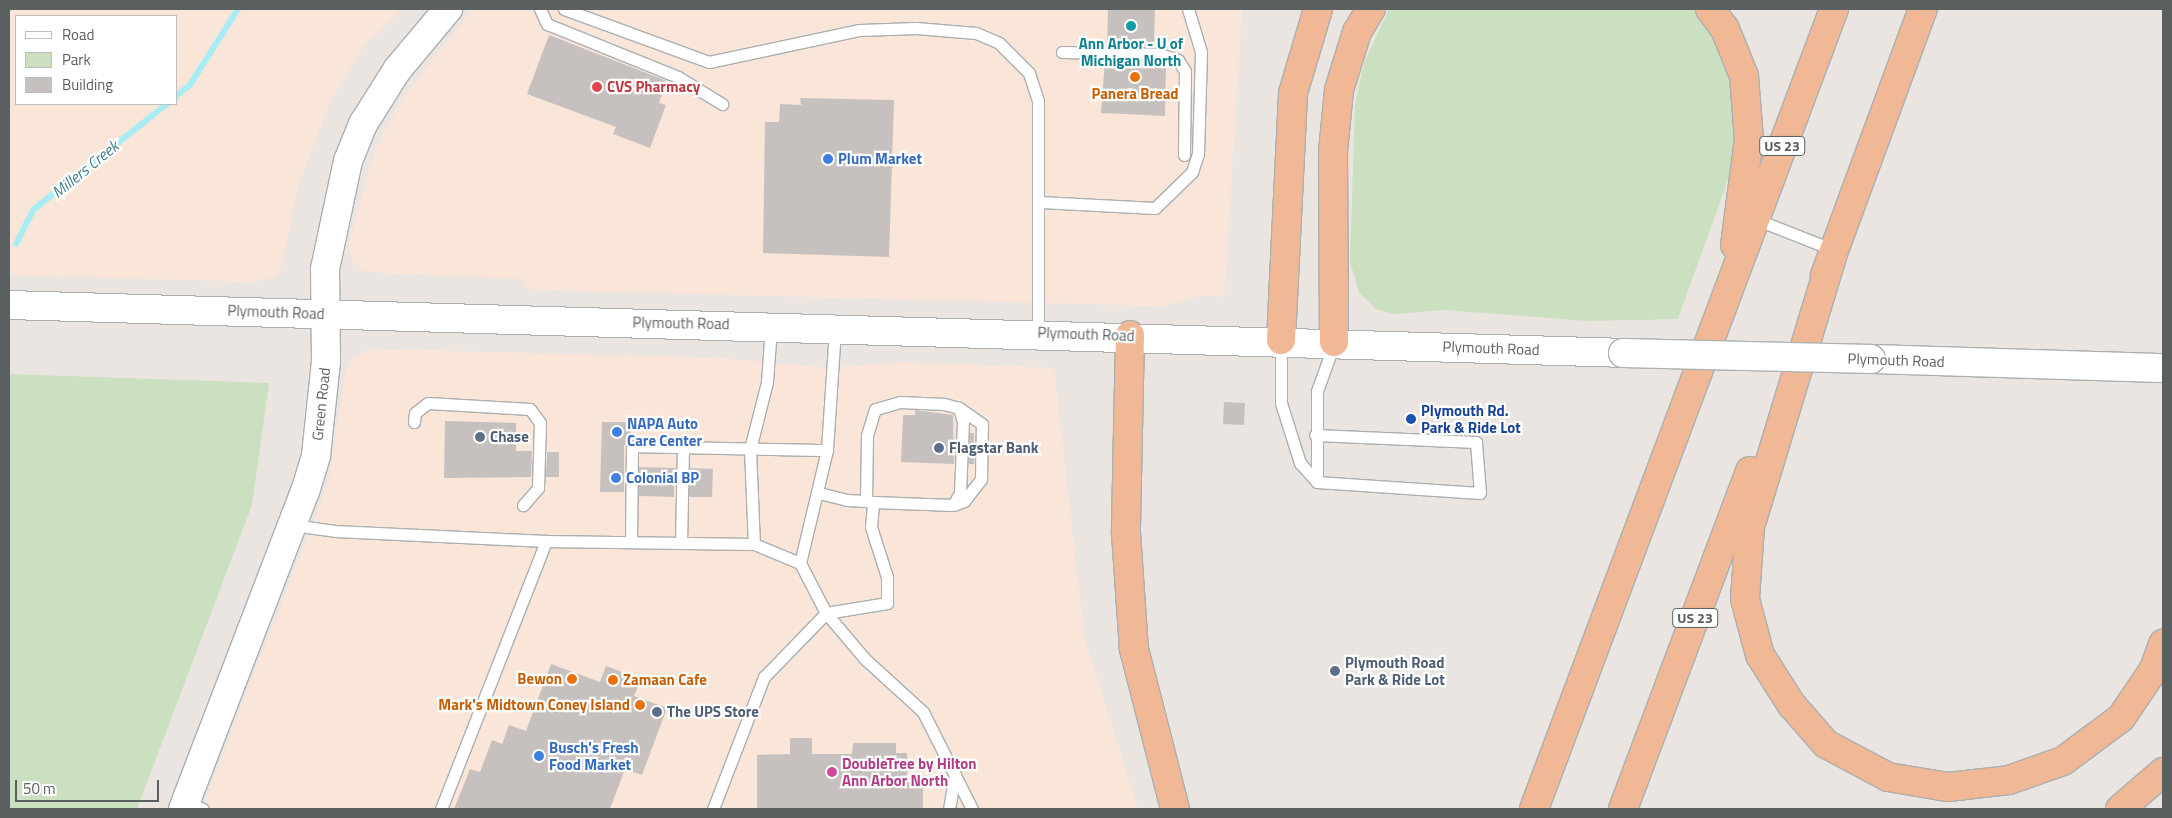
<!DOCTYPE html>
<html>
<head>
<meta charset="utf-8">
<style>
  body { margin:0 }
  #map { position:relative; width:2172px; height:818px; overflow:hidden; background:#ebe5e1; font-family:"Titillium Web",sans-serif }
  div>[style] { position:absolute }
  .commercial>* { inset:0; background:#f9e6d8 }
  .green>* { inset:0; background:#cbe0c0 }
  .stream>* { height:5.5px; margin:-2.75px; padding:0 2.75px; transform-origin:2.75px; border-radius:2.75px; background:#a8edf4 }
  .building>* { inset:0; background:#c6c1be }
  .roads { filter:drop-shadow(1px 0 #abafb0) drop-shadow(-1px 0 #abafb0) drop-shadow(0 1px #abafb0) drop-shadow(0 -1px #abafb0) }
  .service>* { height:11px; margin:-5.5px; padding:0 5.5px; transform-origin:5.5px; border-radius:5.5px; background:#fff }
  .tertiary>* { height:28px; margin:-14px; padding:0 14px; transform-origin:14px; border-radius:14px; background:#fff }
  .secondary>* { height:28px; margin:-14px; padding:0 14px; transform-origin:14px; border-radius:14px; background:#fff }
  .motorway>* { height:28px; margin:-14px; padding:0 14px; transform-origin:14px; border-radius:14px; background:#f0b894 }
  .bridges { filter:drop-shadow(1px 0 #acb1b3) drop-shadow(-1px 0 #acb1b3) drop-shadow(0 1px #acb1b3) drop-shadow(0 -1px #acb1b3) }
  .secondary-bridge>* { height:28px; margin:-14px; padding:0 14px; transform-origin:14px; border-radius:14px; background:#fff }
  .dots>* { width:14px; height:14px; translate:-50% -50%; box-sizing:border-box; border:2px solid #fff; border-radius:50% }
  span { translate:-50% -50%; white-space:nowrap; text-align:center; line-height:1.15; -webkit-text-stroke:4.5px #fff; paint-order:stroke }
  .shield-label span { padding:1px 4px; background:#fff; border:1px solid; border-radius:4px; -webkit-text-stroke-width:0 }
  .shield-label { font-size:14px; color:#5a5f60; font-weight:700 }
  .culture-label { font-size:15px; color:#0d838f; font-weight:700 }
  .health-label { font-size:15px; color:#be3a42; font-weight:700 }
  .left { translate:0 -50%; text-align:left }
  .food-label { font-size:15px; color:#c56008; font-weight:700 }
  .right { translate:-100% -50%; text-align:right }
  .shop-label { font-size:15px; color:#366cbe; font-weight:700 }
  .street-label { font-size:15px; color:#5a5f60 }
  .transit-label { font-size:15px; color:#164399; font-weight:700 }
  .service-label { font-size:15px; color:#4e5e75; font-weight:700 }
  .hotel-label { font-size:15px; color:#b23c85; font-weight:700 }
  .water-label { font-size:16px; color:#407e8a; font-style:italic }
  .frame { position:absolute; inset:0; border:10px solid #5a5f60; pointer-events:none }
  .legend { position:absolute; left:15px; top:15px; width:162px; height:90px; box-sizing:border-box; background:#fff; border:1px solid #bdbfbf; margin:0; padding:6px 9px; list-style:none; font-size:15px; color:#5a5f60 }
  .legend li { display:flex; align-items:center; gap:10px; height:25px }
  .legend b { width:25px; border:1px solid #bdbfbf }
  .scale { position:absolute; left:15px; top:780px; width:144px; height:22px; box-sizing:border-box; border:2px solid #5a5f60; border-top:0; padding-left:6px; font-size:15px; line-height:18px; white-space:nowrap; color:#5a5f60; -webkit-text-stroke:4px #fff; paint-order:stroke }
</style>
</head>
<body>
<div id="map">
  <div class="commercial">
    <i style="clip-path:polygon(evenodd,9px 9px,402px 9px,362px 48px,330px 102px,298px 186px,282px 266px,275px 277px,256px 282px,9px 275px,9px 9px,16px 16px,176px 16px,176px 104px,16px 104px,16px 16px)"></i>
    <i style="clip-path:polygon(473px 9px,1242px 9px,1224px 297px,1200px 295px,1166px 306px,538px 290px,525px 287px,521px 279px,365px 272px,353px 261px,349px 243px,375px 150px,404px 96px)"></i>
    <i style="clip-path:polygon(370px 349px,719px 358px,831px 368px,900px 362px,1054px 368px,1084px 636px,1138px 809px,202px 809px,329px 481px,345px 373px,352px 358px)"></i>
  </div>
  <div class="green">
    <i style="clip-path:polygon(1389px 9px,1698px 9px,1731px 66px,1739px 149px,1678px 319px,1587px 321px,1445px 310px,1394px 314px,1376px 309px,1359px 293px,1350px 261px,1355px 104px,1364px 63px)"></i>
    <i style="clip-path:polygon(9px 374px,269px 383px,252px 505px,137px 809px,9px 809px)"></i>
  </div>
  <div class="stream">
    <i style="left:176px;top:96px;width:18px;rotate:-38deg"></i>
    <i style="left:190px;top:85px;width:90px;rotate:-57.7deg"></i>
    <i style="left:16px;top:244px;width:38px;rotate:-63deg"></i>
    <i style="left:33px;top:210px;width:171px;rotate:-38.3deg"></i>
  </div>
  <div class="building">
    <i style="clip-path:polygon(1108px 9px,1155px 9px,1154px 46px,1107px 45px)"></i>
    <i style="clip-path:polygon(549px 35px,667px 81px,659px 103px,666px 105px,650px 148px,613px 134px,616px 127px,527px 94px)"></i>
    <i style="clip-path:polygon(1105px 60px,1166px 64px,1165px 116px,1101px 113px)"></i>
    <i style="clip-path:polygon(800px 98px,894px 100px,889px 257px,763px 253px,765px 122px,779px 122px,780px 104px,801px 105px)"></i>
    <i style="clip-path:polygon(1224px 402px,1245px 403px,1244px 425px,1223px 424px)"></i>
    <i style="clip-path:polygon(915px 410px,953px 415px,954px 464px,901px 462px,903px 415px,915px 415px)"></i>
    <i style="clip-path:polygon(445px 421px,516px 423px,516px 451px,532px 451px,531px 477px,444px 478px)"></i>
    <i style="clip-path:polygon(602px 422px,631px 422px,630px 439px,624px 446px,624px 492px,600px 492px)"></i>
    <i style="clip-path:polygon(970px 433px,974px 433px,974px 464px,969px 464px)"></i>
    <i style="clip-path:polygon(547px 452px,559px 452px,559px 477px,546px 477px)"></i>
    <i style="clip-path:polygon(639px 467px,675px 468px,674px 497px,639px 496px)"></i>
    <i style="clip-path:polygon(690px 468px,713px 469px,712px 497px,689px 497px)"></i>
    <i style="clip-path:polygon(551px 664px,600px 682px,606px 666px,641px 679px,634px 696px,667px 708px,642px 775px,625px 769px,610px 809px,454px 809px,470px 769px,480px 772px,492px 740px,502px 744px,509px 725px,526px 731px)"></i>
    <i style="clip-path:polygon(790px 738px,812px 738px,812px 754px,852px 754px,853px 743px,896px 743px,896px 753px,907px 753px,907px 782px,923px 782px,923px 809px,757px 809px,757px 755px,790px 754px)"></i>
  </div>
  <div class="roads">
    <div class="service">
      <i style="left:540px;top:9px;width:17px;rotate:65deg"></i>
      <i style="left:547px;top:24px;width:141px;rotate:22deg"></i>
      <i style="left:678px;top:77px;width:52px;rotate:31.5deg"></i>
      <i style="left:564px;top:9px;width:154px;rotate:20.1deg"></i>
      <i style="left:709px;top:62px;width:154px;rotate:-12deg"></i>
      <i style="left:860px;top:30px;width:56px;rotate:-2deg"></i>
      <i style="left:916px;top:28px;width:60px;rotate:4.8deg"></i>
      <i style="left:976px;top:33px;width:25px;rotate:23deg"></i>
      <i style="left:999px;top:43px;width:42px;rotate:45deg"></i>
      <i style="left:1029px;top:73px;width:29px;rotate:72deg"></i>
      <i style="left:1038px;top:101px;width:232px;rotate:90deg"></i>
      <i style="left:1062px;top:52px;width:98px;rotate:1.2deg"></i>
      <i style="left:1160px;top:54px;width:19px;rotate:18deg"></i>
      <i style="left:1178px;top:60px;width:13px;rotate:58deg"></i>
      <i style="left:1185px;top:71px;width:84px;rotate:90.7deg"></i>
      <i style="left:1040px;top:202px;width:115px;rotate:3deg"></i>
      <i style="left:1155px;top:208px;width:52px;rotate:-44.2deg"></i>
      <i style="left:1192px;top:172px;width:19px;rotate:-72deg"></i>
      <i style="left:1198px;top:154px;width:102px;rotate:-88.3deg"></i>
      <i style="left:1201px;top:52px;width:45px;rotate:-106.8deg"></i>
      <i style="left:1755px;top:219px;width:85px;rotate:21.4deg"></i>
      <i style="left:771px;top:327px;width:55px;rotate:94.2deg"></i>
      <i style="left:767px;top:382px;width:69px;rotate:104.2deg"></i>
      <i style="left:750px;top:449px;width:95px;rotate:87.6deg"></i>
      <i style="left:754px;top:544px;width:50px;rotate:22.4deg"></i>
      <i style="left:835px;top:329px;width:121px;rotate:93.8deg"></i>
      <i style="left:827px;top:450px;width:116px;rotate:103.4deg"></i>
      <i style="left:800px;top:563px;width:56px;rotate:62.5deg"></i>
      <i style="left:826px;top:613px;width:60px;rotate:49.7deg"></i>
      <i style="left:865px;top:659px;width:79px;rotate:42.4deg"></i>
      <i style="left:923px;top:712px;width:109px;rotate:63.2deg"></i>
      <i style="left:1281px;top:342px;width:61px;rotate:90deg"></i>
      <i style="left:1281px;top:403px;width:63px;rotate:72.4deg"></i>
      <i style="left:1300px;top:463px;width:25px;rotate:48deg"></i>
      <i style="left:1317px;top:482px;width:163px;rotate:3.9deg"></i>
      <i style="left:1480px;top:493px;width:51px;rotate:-94.5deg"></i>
      <i style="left:1476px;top:442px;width:161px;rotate:-177.5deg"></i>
      <i style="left:414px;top:422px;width:9px;rotate:-84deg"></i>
      <i style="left:415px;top:413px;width:16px;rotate:-38deg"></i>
      <i style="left:428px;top:403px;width:102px;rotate:3.4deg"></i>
      <i style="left:530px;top:409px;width:17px;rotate:54deg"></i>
      <i style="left:540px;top:423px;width:65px;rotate:91.8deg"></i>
      <i style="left:538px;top:488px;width:23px;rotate:131deg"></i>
      <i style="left:1317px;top:482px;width:91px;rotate:-90deg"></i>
      <i style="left:1317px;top:391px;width:50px;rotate:-70.1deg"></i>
      <i style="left:819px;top:493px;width:29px;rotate:14deg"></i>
      <i style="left:847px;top:500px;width:19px;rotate:3deg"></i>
      <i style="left:866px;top:501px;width:7px;rotate:8deg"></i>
      <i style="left:873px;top:502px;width:80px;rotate:2.1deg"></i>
      <i style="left:953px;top:505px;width:12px;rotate:-20deg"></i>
      <i style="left:964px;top:501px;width:28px;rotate:-52deg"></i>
      <i style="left:981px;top:479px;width:55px;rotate:-89deg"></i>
      <i style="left:982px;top:424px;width:28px;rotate:-145deg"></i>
      <i style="left:959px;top:408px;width:16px;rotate:-165deg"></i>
      <i style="left:944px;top:404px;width:44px;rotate:-177.4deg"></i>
      <i style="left:900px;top:402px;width:26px;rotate:164deg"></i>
      <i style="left:875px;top:409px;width:27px;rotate:107deg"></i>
      <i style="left:867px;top:435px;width:66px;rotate:90.9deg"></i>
      <i style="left:953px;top:505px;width:14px;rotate:-60deg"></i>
      <i style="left:960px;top:493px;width:71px;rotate:-87.6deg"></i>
      <i style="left:963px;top:422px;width:15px;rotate:-106deg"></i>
      <i style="left:293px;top:525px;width:42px;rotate:8.1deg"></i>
      <i style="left:335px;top:531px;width:211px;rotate:2.7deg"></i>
      <i style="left:546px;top:541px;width:208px;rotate:0.8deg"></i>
      <i style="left:631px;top:542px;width:96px;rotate:-89.4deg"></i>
      <i style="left:632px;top:446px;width:195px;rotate:1.2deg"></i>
      <i style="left:681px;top:543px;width:95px;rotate:-88.8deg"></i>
      <i style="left:186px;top:802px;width:18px;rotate:22deg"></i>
      <i style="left:441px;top:809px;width:288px;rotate:-68.6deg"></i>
      <i style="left:713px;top:809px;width:142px;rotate:-68.9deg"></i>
      <i style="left:764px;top:677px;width:89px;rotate:-45.9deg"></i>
      <i style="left:826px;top:613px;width:62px;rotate:-9.3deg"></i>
      <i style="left:887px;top:603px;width:26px;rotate:-90deg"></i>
      <i style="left:887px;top:577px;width:52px;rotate:-107.7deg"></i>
      <i style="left:871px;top:527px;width:25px;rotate:-85deg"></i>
      <i style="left:949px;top:809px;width:35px;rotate:-80deg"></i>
    </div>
    <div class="tertiary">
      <i style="left:183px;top:809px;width:340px;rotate:-69deg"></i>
      <i style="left:305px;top:492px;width:39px;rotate:-73deg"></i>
      <i style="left:316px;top:455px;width:95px;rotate:-83.9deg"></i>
      <i style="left:326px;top:361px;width:92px;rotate:-90.6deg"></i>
      <i style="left:325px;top:269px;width:110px;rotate:-78deg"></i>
      <i style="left:348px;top:161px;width:40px;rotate:-68deg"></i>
      <i style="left:363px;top:124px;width:64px;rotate:-57.8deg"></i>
      <i style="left:397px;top:70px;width:80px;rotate:-50.1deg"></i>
    </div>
    <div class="secondary">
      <i style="left:9px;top:305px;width:1615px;rotate:1.7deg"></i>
      <i style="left:1871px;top:359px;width:292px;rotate:1.8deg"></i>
    </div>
    <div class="motorway">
      <i style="left:1710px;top:9px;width:25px;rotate:53deg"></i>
      <i style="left:1725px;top:29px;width:51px;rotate:68deg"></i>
      <i style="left:1744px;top:76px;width:63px;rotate:85.5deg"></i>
      <i style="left:1749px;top:139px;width:107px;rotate:97.5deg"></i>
      <i style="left:1832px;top:257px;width:282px;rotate:106.9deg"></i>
      <i style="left:1750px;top:527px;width:72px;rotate:94deg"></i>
      <i style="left:1745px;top:599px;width:58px;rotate:75deg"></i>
      <i style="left:1760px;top:655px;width:58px;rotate:57.7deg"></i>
      <i style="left:1791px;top:704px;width:53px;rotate:48.8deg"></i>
      <i style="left:1826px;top:744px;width:70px;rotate:28deg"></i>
      <i style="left:1888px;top:777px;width:61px;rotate:9.5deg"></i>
      <i style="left:1948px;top:787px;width:61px;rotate:-6.5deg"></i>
      <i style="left:2009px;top:780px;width:57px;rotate:-19.4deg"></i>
      <i style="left:2063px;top:761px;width:72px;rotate:-36.6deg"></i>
      <i style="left:2121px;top:718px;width:59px;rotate:-56deg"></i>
      <i style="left:2154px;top:669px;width:27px;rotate:-70deg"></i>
      <i style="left:1825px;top:275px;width:283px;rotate:-69.8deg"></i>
      <i style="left:1130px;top:335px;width:198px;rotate:91.2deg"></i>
      <i style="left:1126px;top:533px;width:116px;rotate:86.1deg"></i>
      <i style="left:1134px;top:649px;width:165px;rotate:75.6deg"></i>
      <i style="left:1281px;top:340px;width:247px;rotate:-87.2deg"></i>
      <i style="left:1293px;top:93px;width:88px;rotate:-73.4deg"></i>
      <i style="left:1334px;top:342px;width:190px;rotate:-90.3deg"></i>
      <i style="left:1333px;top:152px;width:62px;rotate:-84.5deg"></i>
      <i style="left:1339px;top:90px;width:61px;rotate:-72.8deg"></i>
      <i style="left:1357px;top:32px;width:27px;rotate:-59deg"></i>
      <i style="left:1534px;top:809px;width:854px;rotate:-69.44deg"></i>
      <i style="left:1623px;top:809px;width:361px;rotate:-69.4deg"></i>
      <i style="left:2120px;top:809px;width:57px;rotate:-40.7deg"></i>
    </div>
  </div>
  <div class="bridges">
    <div class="secondary-bridge">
      <i style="left:1623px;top:353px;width:248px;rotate:1.4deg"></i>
    </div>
  </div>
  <div class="dots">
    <i style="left:1131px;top:26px;background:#0f9aa8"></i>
    <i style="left:1135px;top:77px;background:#e8710a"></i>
    <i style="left:597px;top:87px;background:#e0444e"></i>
    <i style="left:828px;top:159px;background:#3f7fe0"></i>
    <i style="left:1411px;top:419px;background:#1a4fb4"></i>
    <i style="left:617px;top:432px;background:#3f7fe0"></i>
    <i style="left:480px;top:437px;background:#5c6f8a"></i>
    <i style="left:939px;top:448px;background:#5c6f8a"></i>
    <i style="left:616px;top:478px;background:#3f7fe0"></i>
    <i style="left:1335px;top:671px;background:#5c6f8a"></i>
    <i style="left:572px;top:679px;background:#e8710a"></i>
    <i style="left:613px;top:680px;background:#e8710a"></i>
    <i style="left:640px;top:705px;background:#e8710a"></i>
    <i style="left:657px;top:712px;background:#5c6f8a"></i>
    <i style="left:539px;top:756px;background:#3f7fe0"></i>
    <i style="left:832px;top:772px;background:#d1479c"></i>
  </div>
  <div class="shield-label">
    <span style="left:1782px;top:146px">US 23</span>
    <span style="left:1695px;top:618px">US 23</span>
  </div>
  <div class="culture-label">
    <span style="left:1131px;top:52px">Ann Arbor - U of<br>Michigan North</span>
  </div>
  <div class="health-label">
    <span class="left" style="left:607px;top:87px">CVS Pharmacy</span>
  </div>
  <div class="food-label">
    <span style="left:1135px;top:94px">Panera Bread</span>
    <span class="right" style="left:562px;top:679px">Bewon</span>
    <span class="left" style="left:623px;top:680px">Zamaan Cafe</span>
    <span class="right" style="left:630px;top:705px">Mark's Midtown Coney Island</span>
  </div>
  <div class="shop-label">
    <span class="left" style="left:838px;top:159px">Plum Market</span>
    <span class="left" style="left:627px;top:432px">NAPA Auto<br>Care Center</span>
    <span class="left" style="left:626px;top:478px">Colonial BP</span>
    <span class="left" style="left:549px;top:756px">Busch's Fresh<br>Food Market</span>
  </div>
  <div class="street-label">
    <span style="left:276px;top:312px;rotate:2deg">Plymouth Road</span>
    <span style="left:681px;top:323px;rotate:1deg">Plymouth Road</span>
    <span style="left:1086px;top:334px;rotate:2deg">Plymouth Road</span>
    <span style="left:1491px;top:348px;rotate:2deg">Plymouth Road</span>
    <span style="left:1896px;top:360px;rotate:2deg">Plymouth Road</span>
    <span style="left:321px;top:404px;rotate:-84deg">Green Road</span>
  </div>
  <div class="transit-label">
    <span class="left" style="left:1421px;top:419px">Plymouth Rd.<br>Park &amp; Ride Lot</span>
  </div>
  <div class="service-label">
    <span class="left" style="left:490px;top:437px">Chase</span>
    <span class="left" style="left:949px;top:448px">Flagstar Bank</span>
    <span class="left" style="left:1345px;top:671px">Plymouth Road<br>Park &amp; Ride Lot</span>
    <span class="left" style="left:667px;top:712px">The UPS Store</span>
  </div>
  <div class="hotel-label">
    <span class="left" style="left:842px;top:772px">DoubleTree by Hilton<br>Ann Arbor North</span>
  </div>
  <div class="water-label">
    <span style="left:85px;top:169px;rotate:-39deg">Millers Creek</span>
  </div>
  <div class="frame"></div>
  <ul class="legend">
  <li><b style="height:6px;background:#fff"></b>Road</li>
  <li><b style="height:14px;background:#cbe0c0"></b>Park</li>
  <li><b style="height:14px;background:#c6c1be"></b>Building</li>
  </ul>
  <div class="scale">50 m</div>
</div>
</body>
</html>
